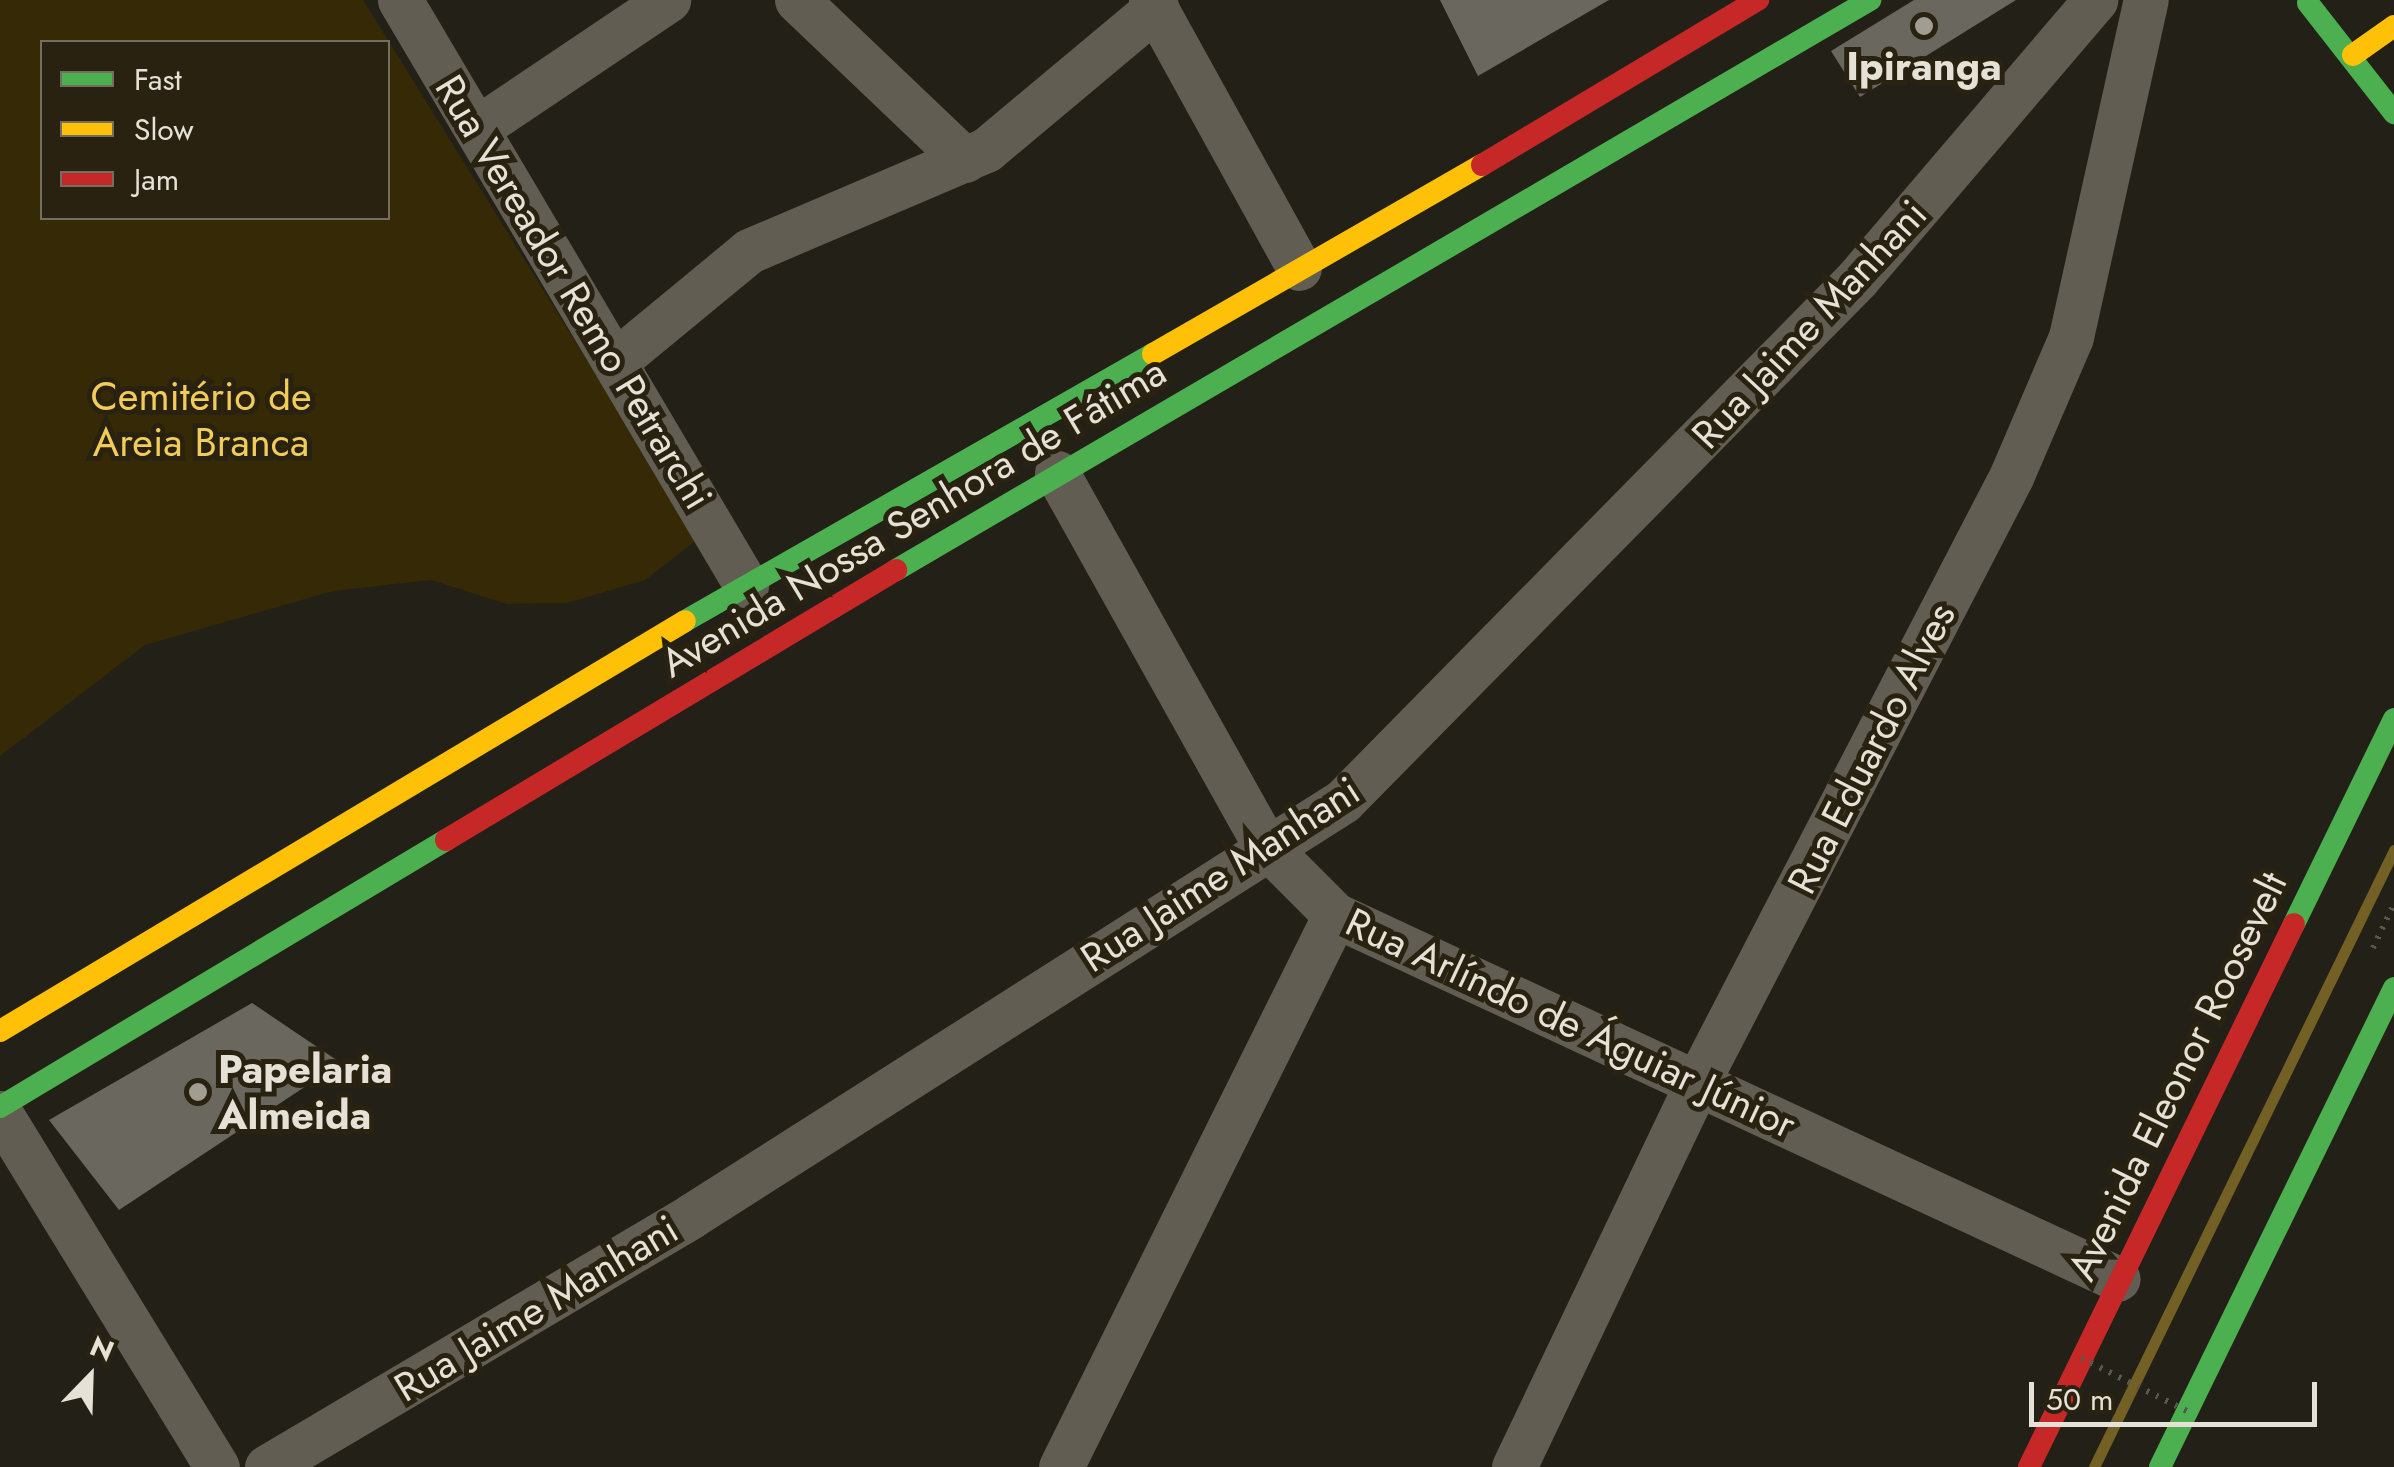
<!DOCTYPE html>
<html>
<head>
<meta charset="utf-8">
<style>
  body { margin:0 }
  #map { position:relative; width:2394px; height:1467px; overflow:hidden; background:#232017; font-family:Jost,sans-serif }
  div>[style] { position:absolute }
  .green>* { inset:0; background:#352a05 }
  .stream>* { height:11px; margin:-5.5px; padding:0 5.5px; transform-origin:5.5px; border-radius:5.5px; background:#726024 }
  .building>* { inset:0; background:#6a675e }
  .path>* { height:6px; margin-top:-3px; transform-origin:0; background:repeating-linear-gradient(90deg,#5b574e 0 2.5px,transparent 0 10.5px) }
  .street>* { height:45px; margin:-22.5px; padding:0 22.5px; transform-origin:22.5px; border-radius:22.5px; background:#615d52 }
  .fast>* { height:22px; margin:-11px; padding:0 11px; transform-origin:11px; border-radius:11px; background:#4caf50 }
  .slow>* { height:22px; margin:-11px; padding:0 11px; transform-origin:11px; border-radius:11px; background:#ffc107 }
  .jam>* { height:22px; margin:-11px; padding:0 11px; transform-origin:11px; border-radius:11px; background:#c62828 }
  .path-bridge>* { height:6px; margin-top:-3px; transform-origin:0; background:repeating-linear-gradient(90deg,#5b574e 0 2.5px,transparent 0 10.5px) }
  .dots>* { width:28px; height:28px; translate:-50% -50%; box-sizing:border-box; border:5px solid #292211; border-radius:50% }
  span { translate:-50% -50%; white-space:nowrap; text-align:center; line-height:1.15; -webkit-text-stroke:10px #292211; paint-order:stroke }
  .poi-label { font-size:40px; color:#e5e1d6; font-weight:700 }
  .left { translate:0 -50%; text-align:left }
  .street-label { font-size:40px; color:#e5e1d6 }
  .park-label { font-size:40px; color:#f2cc59 }
  .legend { position:absolute; left:40px; top:40px; width:350px; height:180px; box-sizing:border-box; background:#292211; border:2px solid #746e60; margin:0; padding:12px 18px; list-style:none; font-size:30px; color:#e5e1d6 }
  .legend li { display:flex; align-items:center; gap:20px; height:50px }
  .legend b { width:50px; border:2px solid #746e60 }
  .north { position:absolute; left:40px; top:1327px; width:100px; height:100px; -webkit-text-stroke:8px #292211; paint-order:stroke; rotate:23deg; font-size:28px; font-weight:700; line-height:40px; text-align:center; color:#e5e1d6 }
  .north::after { content:''; display:block; margin:auto; width:35px; height:45px; background:#e5e1d6; clip-path:polygon(50% 0,100% 100%,50% 72%,0 100%) }
  .scale { position:absolute; left:2029px; top:1382px; width:288px; height:45px; box-sizing:border-box; border:5px solid #e5e1d6; border-top:0; padding-left:12px; font-size:30px; line-height:35px; white-space:nowrap; color:#e5e1d6; -webkit-text-stroke:8px #292211; paint-order:stroke }
</style>
</head>
<body>
<div id="map">
  <div class="green">
    <i style="clip-path:polygon(evenodd,0 0,363px 0,698px 539px,645px 580px,567px 603px,507px 604px,431px 580px,333px 591px,145px 645px,0 756px,0 0,42px 42px,388px 42px,388px 218px,42px 218px,42px 42px)"></i>
  </div>
  <div class="stream">
    <i style="left:2094px;top:1467px;width:686px;rotate:-64.07deg"></i>
  </div>
  <div class="building">
    <i style="clip-path:polygon(1440px 0,1609px 0,1478px 76px)"></i>
    <i style="clip-path:polygon(1914px 0,2016px 0,1860px 97px,1831px 51px)"></i>
    <i style="clip-path:polygon(252px 1003px,341px 1063px,119px 1210px,49px 1120px)"></i>
  </div>
  <div class="path">
    <i style="left:2373px;top:948px;width:49px;rotate:-64.5deg"></i>
  </div>
  <div class="street">
    <i style="left:400px;top:0;width:680px;rotate:59.4deg"></i>
    <i style="left:797px;top:0;width:232px;rotate:43.6deg"></i>
    <i style="left:1151px;top:0;width:306px;rotate:61.1deg"></i>
    <i style="left:479px;top:127px;width:228px;rotate:-33.9deg"></i>
    <i style="left:617px;top:360px;width:171px;rotate:-39.5deg"></i>
    <i style="left:749px;top:251px;width:258px;rotate:-23.1deg"></i>
    <i style="left:986px;top:150px;width:222px;rotate:-39.9deg"></i>
    <i style="left:1057px;top:473px;width:426px;rotate:60.8deg"></i>
    <i style="left:1265px;top:845px;width:99px;rotate:45deg"></i>
    <i style="left:1335px;top:915px;width:863px;rotate:24.93deg"></i>
    <i style="left:0;top:1113px;width:415px;rotate:58.5deg"></i>
    <i style="left:267px;top:1467px;width:493px;rotate:-30.6deg"></i>
    <i style="left:691px;top:1216px;width:773px;rotate:-32.48deg"></i>
    <i style="left:1343px;top:801px;width:733px;rotate:-45.44deg"></i>
    <i style="left:1857px;top:279px;width:367px;rotate:-49.5deg"></i>
    <i style="left:1061px;top:1467px;width:616px;rotate:-63.6deg"></i>
    <i style="left:1514px;top:1467px;width:428px;rotate:-64.5deg"></i>
    <i style="left:1698px;top:1081px;width:680px;rotate:-62.61deg"></i>
    <i style="left:2011px;top:477px;width:152px;rotate:-66.8deg"></i>
    <i style="left:2071px;top:337px;width:345px;rotate:-77.5deg"></i>
  </div>
  <div class="fast">
    <i style="left:2308px;top:3px;width:140px;rotate:52deg"></i>
    <i style="left:896px;top:570px;width:1129px;rotate:-30.34deg"></i>
    <i style="left:685px;top:621px;width:539px;rotate:-29.71deg"></i>
    <i style="left:2294px;top:924px;width:228px;rotate:-64deg"></i>
    <i style="left:0;top:1107px;width:520px;rotate:-30.91deg"></i>
    <i style="left:2160px;top:1467px;width:533px;rotate:-63.96deg"></i>
  </div>
  <div class="slow">
    <i style="left:2353px;top:55px;width:50px;rotate:-35.3deg"></i>
    <i style="left:1153px;top:354px;width:379px;rotate:-29.9deg"></i>
    <i style="left:0;top:1031px;width:798px;rotate:-30.9deg"></i>
  </div>
  <div class="jam">
    <i style="left:1482px;top:165px;width:322px;rotate:-30.9deg"></i>
    <i style="left:446px;top:840px;width:525px;rotate:-30.96deg"></i>
    <i style="left:2029px;top:1467px;width:604px;rotate:-63.99deg"></i>
  </div>
  <div class="path-bridge">
    <i style="left:2081px;top:1358px;width:119px;rotate:26.6deg"></i>
  </div>
  <div class="dots">
    <i style="left:1924px;top:26px;background:#a19d93"></i>
    <i style="left:198px;top:1092px;background:#a19d93"></i>
  </div>
  <div class="poi-label">
    <span style="left:1924px;top:66px">Ipiranga</span>
    <span class="left" style="left:218px;top:1092px">Papelaria<br>Almeida</span>
  </div>
  <div class="street-label">
    <span style="left:574px;top:292px;rotate:59deg">Rua Vereador Remo Petrarchi</span>
    <span style="left:1809px;top:324px;rotate:-47deg">Rua Jaime Manhani</span>
    <span style="left:913px;top:517px;rotate:-31deg">Avenida Nossa Senhora de Fátima</span>
    <span style="left:1871px;top:748px;rotate:-63deg">Rua Eduardo Alves</span>
    <span style="left:1220px;top:874px;rotate:-33deg">Rua Jaime Manhani</span>
    <span style="left:1571px;top:1023px;rotate:25deg">Rua Arlíndo de Águiar Júnior</span>
    <span style="left:2177px;top:1076px;rotate:-64deg">Avenida Eleonor Roosevelt</span>
    <span style="left:536px;top:1308px;rotate:-31deg">Rua Jaime Manhani</span>
  </div>
  <div class="park-label">
    <span style="left:201px;top:419px">Cemitério de<br>Areia Branca</span>
  </div>
  <ul class="legend">
  <li><b style="height:12px;background:#4caf50"></b>Fast</li>
  <li><b style="height:12px;background:#ffc107"></b>Slow</li>
  <li><b style="height:12px;background:#c62828"></b>Jam</li>
  </ul>
  <div class="north">N</div>
  <div class="scale">50 m</div>
</div>
</body>
</html>
